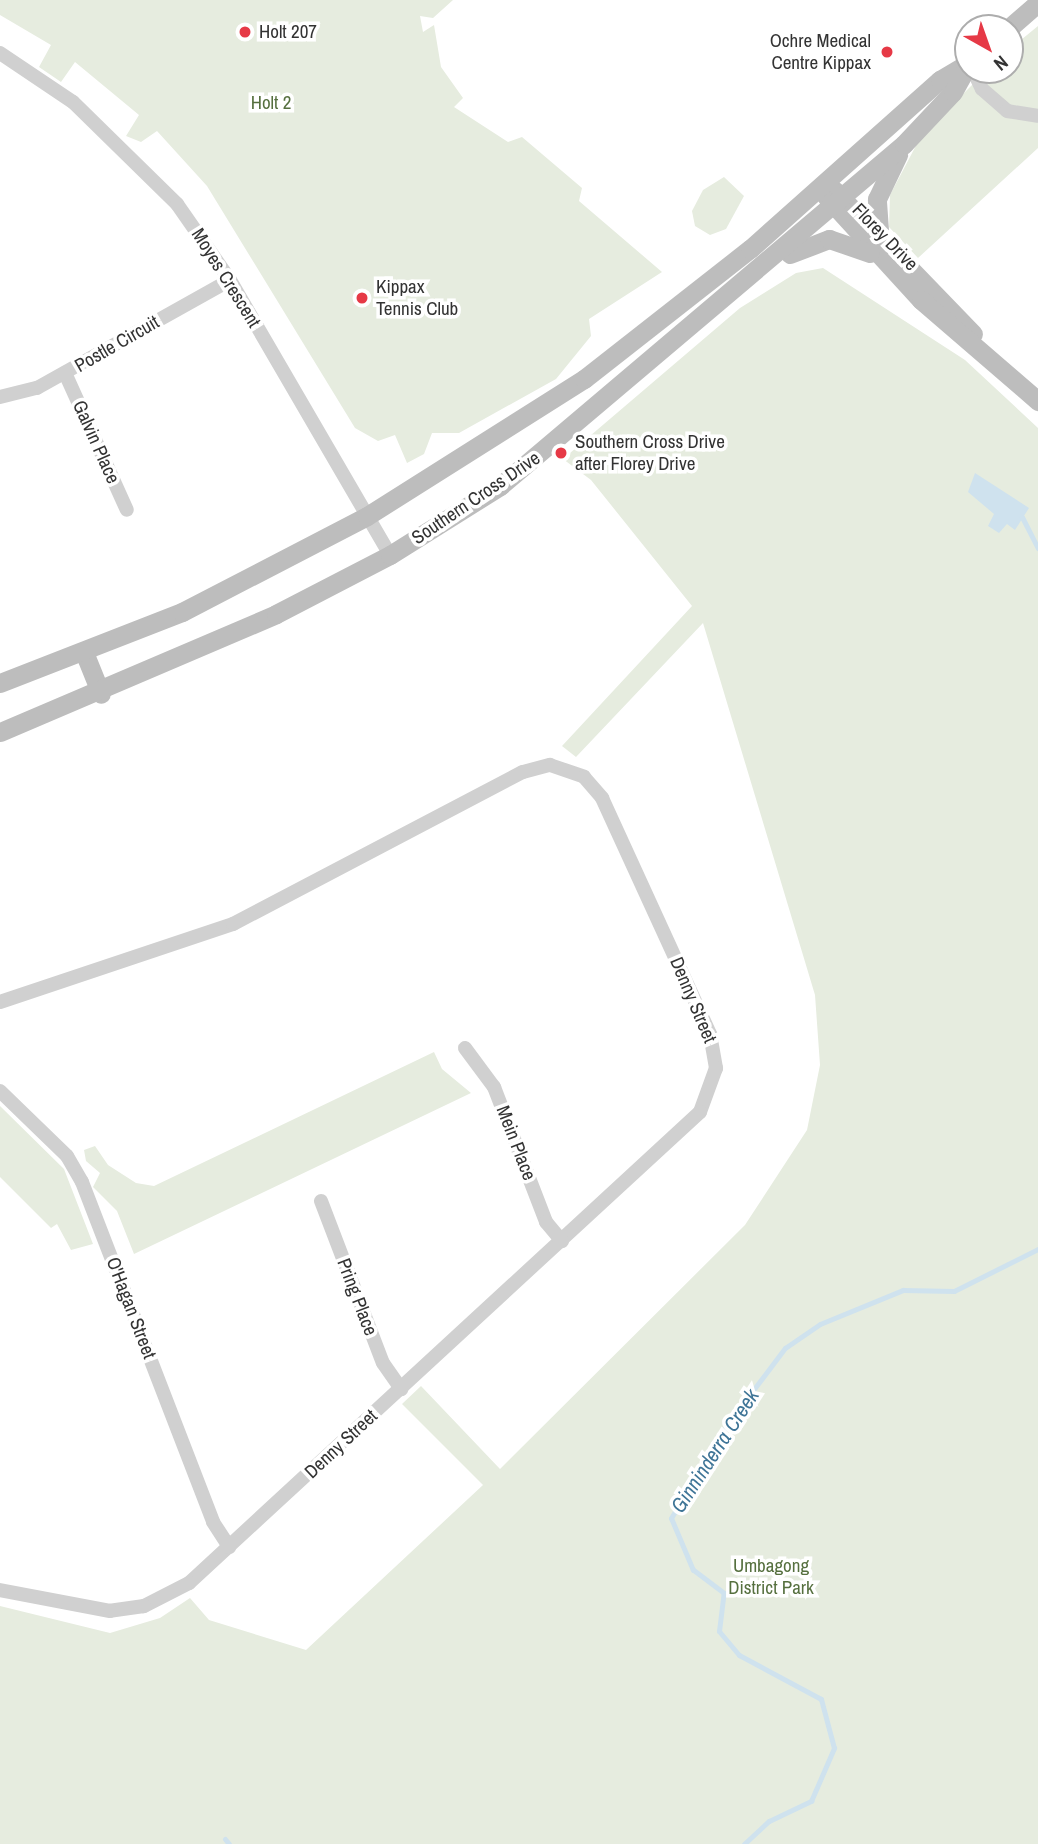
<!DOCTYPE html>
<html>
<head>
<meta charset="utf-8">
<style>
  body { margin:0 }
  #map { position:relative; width:1038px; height:1844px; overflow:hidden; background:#fff; font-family:"Archivo Narrow",sans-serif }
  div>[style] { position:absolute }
  .green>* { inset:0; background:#e6ecdf }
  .water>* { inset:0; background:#cfe2ee }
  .stream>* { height:5px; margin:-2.5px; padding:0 2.5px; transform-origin:2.5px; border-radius:2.5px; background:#cfe2ee }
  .minor>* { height:14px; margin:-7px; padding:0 7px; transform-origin:7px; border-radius:7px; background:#d0d0d0 }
  .secondary>* { height:19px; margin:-9.5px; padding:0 9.5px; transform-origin:9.5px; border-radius:9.5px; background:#bdbdbd }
  .dots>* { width:19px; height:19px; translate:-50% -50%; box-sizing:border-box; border:4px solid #fff; border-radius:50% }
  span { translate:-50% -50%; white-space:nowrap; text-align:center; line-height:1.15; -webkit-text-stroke:7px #fff; paint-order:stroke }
  .poi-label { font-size:19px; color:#333 }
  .left { translate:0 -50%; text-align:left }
  .right { translate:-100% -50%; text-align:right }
  .park-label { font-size:19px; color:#56703f }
  .street-label { font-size:19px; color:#333 }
  .water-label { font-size:21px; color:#3f7597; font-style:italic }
  .north { position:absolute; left:954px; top:14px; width:70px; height:70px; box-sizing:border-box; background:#fff; border:2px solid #adadad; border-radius:50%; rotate:140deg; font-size:19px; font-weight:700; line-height:28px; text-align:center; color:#333 }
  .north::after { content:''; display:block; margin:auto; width:24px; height:32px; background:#e63946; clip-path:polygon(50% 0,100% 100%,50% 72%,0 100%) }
</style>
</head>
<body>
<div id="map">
  <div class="green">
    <i style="clip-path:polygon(0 0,453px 0,433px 18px,420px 16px,423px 32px,434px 25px,441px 67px,463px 98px,454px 107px,508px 142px,522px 137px,582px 188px,579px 201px,662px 272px,589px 319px,591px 336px,556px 379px,459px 433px,432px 433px,424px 454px,407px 463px,395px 435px,378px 441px,355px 428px,207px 186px,157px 131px,141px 142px,126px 136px,139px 115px,75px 62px,61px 82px,39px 67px,51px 45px,0 15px)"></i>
    <i style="clip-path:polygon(1038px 26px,1038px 148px,918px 258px,889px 227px,890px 195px,921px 136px,987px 70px,1010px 70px,1010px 49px)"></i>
    <i style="clip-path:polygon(724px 177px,744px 196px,726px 229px,710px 235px,695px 226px,692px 211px,703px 190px)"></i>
    <i style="clip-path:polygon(823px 268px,965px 360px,1038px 428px,1038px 1844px,0 1844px,0 1606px,110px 1633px,160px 1618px,190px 1598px,209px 1620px,306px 1650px,483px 1485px,402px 1404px,421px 1386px,500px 1469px,745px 1225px,807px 1130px,820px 1065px,815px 995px,703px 623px,576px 757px,562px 746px,692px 606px,591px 480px,563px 459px,740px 308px,796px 273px)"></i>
    <i style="clip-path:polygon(434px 1052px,442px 1069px,471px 1093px,134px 1254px,117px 1211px,93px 1187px,100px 1173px,86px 1161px,84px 1150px,95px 1146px,108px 1165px,136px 1183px,154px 1186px)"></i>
    <i style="clip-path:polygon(0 1106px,64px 1169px,93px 1244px,71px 1250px,57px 1224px,51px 1228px,0 1177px)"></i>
  </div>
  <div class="water">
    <i style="clip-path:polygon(975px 473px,1029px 508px,1015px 530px,1007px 524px,999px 533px,988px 526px,994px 514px,968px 492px)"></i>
  </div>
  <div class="stream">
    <i style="left:1022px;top:517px;width:35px;rotate:63deg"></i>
    <i style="left:225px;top:1839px;width:6px;rotate:51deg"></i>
    <i style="left:744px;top:1844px;width:34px;rotate:-43deg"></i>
    <i style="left:769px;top:1821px;width:47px;rotate:-25.5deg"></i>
    <i style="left:811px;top:1801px;width:58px;rotate:-66.5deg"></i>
    <i style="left:834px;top:1748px;width:51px;rotate:-104.9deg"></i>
    <i style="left:821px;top:1699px;width:93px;rotate:-151.8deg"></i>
    <i style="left:739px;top:1655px;width:31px;rotate:-130deg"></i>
    <i style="left:719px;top:1631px;width:38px;rotate:-83deg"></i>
    <i style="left:724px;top:1593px;width:39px;rotate:-143deg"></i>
    <i style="left:693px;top:1570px;width:56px;rotate:-112.9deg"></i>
    <i style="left:671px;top:1518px;width:112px;rotate:-58.9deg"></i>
    <i style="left:729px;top:1422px;width:93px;rotate:-52.9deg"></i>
    <i style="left:785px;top:1348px;width:42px;rotate:-34.4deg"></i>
    <i style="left:820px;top:1324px;width:90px;rotate:-22.3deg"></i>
    <i style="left:903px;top:1290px;width:51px;rotate:1.1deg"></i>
    <i style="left:954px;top:1291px;width:94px;rotate:-26.6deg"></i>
  </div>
  <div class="minor">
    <i style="left:0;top:53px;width:88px;rotate:33.9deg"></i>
    <i style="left:73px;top:102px;width:146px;rotate:44.4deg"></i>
    <i style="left:177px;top:204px;width:93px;rotate:55.1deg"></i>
    <i style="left:230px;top:280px;width:318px;rotate:59.8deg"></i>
    <i style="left:973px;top:70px;width:21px;rotate:65deg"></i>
    <i style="left:982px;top:89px;width:33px;rotate:41deg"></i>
    <i style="left:1007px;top:111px;width:31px;rotate:9deg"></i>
    <i style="left:65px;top:373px;width:150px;rotate:65.7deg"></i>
    <i style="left:0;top:397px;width:38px;rotate:-14deg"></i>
    <i style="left:37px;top:388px;width:221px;rotate:-29.2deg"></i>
    <i style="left:0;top:1002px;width:246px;rotate:-18.5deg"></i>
    <i style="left:233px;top:924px;width:327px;rotate:-27.7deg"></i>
    <i style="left:523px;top:772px;width:28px;rotate:-15deg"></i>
    <i style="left:550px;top:765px;width:36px;rotate:19deg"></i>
    <i style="left:584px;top:777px;width:28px;rotate:49deg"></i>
    <i style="left:602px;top:798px;width:260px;rotate:65.4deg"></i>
    <i style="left:710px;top:1034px;width:35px;rotate:80deg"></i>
    <i style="left:716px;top:1068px;width:47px;rotate:110deg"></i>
    <i style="left:700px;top:1112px;width:695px;rotate:137.33deg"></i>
    <i style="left:189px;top:1583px;width:51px;rotate:152.9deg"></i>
    <i style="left:144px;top:1606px;width:34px;rotate:172deg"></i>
    <i style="left:110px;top:1611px;width:112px;rotate:-169.2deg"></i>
    <i style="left:465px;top:1048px;width:49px;rotate:53.4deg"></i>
    <i style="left:494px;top:1087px;width:145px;rotate:68.9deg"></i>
    <i style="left:546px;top:1222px;width:25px;rotate:50deg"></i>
    <i style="left:0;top:1091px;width:93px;rotate:44.1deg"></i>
    <i style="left:67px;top:1156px;width:30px;rotate:60deg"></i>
    <i style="left:82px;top:1182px;width:364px;rotate:68.9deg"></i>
    <i style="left:213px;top:1522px;width:30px;rotate:57deg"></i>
    <i style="left:321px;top:1201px;width:173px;rotate:69.1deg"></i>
    <i style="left:383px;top:1363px;width:32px;rotate:55deg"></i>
  </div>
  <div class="secondary">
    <i style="left:1009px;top:28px;width:38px;rotate:-41deg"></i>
    <i style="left:834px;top:190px;width:200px;rotate:46deg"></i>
    <i style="left:826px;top:196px;width:141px;rotate:47.6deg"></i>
    <i style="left:921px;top:300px;width:155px;rotate:40.8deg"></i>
    <i style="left:879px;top:230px;width:31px;rotate:-94deg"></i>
    <i style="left:877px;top:199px;width:49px;rotate:-64.5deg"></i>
    <i style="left:790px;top:254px;width:42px;rotate:-21deg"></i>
    <i style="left:829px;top:239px;width:43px;rotate:18.9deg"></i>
    <i style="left:84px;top:652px;width:45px;rotate:68deg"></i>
    <i style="left:0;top:683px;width:195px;rotate:-21.3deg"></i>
    <i style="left:182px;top:612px;width:208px;rotate:-27.4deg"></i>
    <i style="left:367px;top:516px;width:257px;rotate:-32.3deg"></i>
    <i style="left:584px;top:379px;width:211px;rotate:-38.1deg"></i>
    <i style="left:750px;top:249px;width:254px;rotate:-41.7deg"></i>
    <i style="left:940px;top:80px;width:31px;rotate:-31deg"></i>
    <i style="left:0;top:732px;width:300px;rotate:-23.1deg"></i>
    <i style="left:276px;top:614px;width:128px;rotate:-27.4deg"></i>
    <i style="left:390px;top:555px;width:130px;rotate:-32.1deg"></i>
    <i style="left:500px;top:486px;width:529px;rotate:-40.25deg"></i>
    <i style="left:904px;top:144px;width:71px;rotate:-46.7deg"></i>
    <i style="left:953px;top:92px;width:31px;rotate:-61deg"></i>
  </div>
  <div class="dots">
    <i style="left:245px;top:32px;background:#e63946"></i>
    <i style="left:887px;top:52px;background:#e63946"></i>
    <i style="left:362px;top:298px;background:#e63946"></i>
    <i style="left:561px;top:453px;background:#e63946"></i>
  </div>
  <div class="poi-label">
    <span class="left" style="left:259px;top:32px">Holt 207</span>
    <span class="right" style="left:871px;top:52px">Ochre Medical<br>Centre Kippax</span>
    <span class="left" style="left:376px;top:298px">Kippax<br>Tennis Club</span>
    <span class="left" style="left:575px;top:453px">Southern Cross Drive<br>after Florey Drive</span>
  </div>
  <div class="park-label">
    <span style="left:271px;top:103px">Holt 2</span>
    <span style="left:771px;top:1577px">Umbagong<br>District Park</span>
  </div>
  <div class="street-label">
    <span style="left:885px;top:237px;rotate:46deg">Florey Drive</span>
    <span style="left:226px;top:278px;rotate:58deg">Moyes Crescent</span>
    <span style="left:117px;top:344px;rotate:-30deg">Postle Circuit</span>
    <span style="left:96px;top:442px;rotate:66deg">Galvin Place</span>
    <span style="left:476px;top:498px;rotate:-34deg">Southern Cross Drive</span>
    <span style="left:693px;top:1000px;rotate:67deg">Denny Street</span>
    <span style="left:516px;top:1143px;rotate:69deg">Mein Place</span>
    <span style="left:357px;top:1297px;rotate:69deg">Pring Place</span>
    <span style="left:131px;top:1308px;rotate:69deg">O'Hagan Street</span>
    <span style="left:341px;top:1444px;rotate:-43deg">Denny Street</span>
  </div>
  <div class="water-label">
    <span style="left:715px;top:1451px;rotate:-57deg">Ginninderra Creek</span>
  </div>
  <div class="north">N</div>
</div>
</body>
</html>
